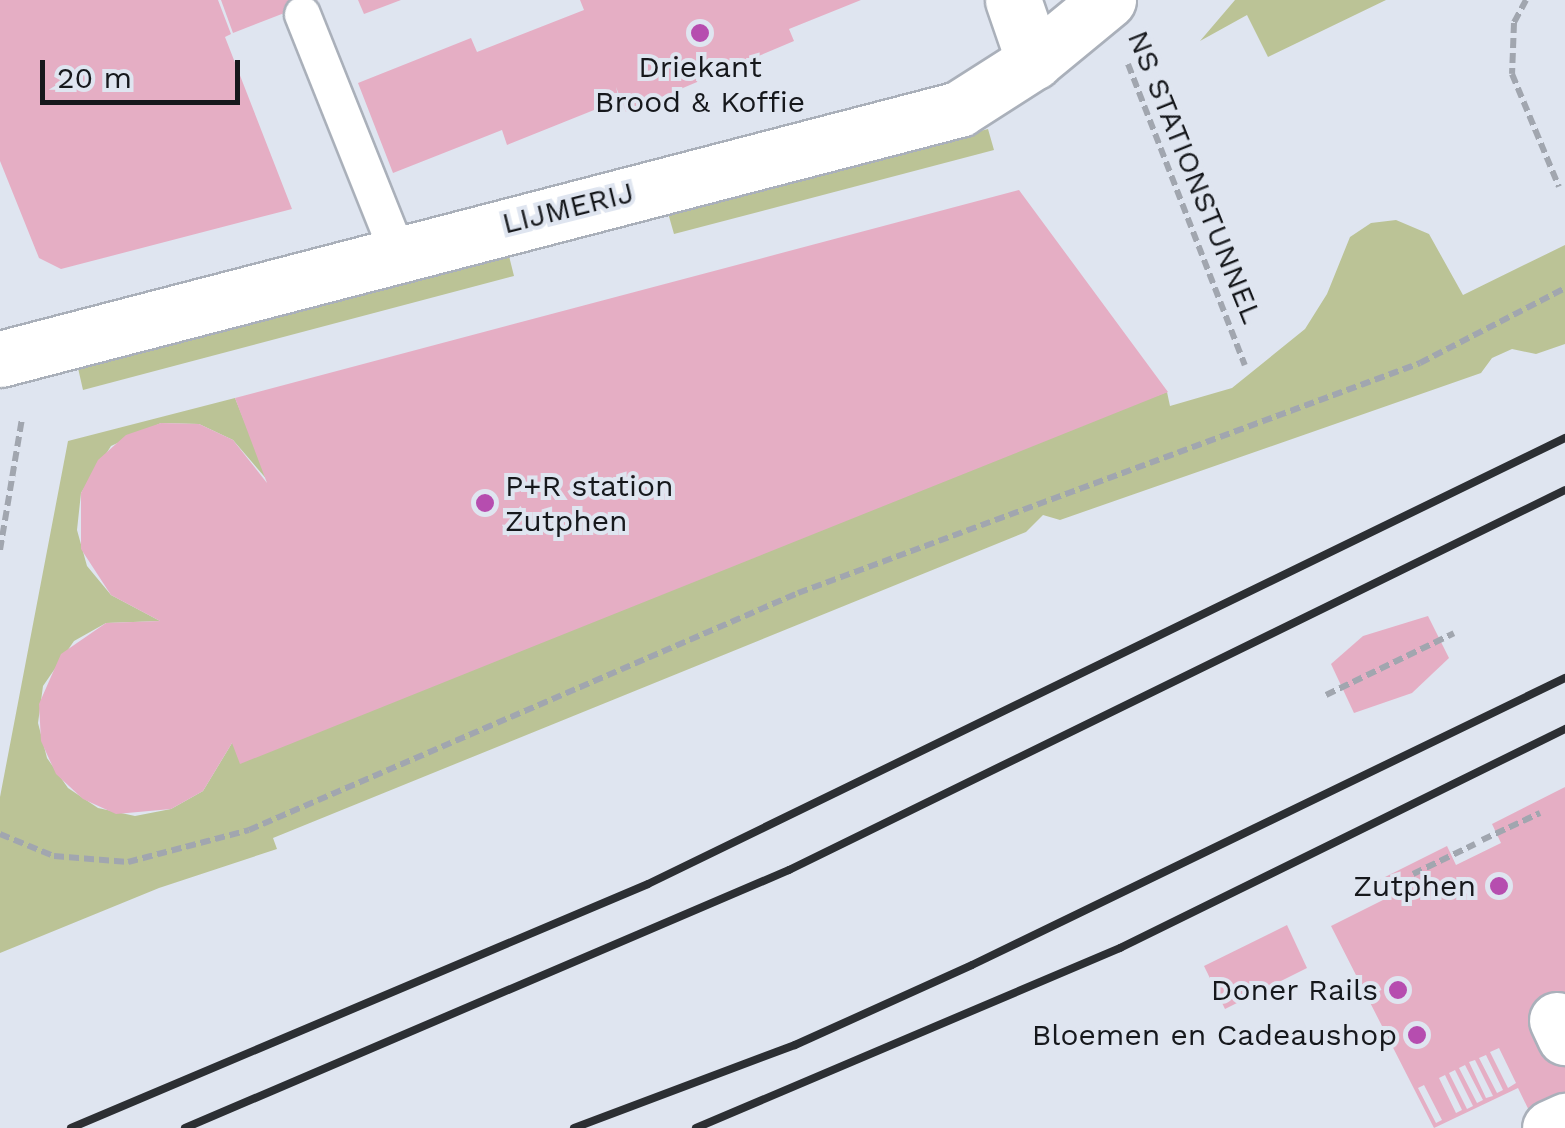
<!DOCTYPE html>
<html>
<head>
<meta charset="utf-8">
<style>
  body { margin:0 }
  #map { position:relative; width:1565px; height:1128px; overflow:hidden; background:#dfe5f0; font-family:"Work Sans",sans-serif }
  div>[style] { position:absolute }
  .green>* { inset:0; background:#bbc396 }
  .building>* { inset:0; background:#e5aec4 }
  .path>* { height:6px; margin-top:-3px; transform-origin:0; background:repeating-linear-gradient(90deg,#a1a6af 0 10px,transparent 0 15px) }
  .roads { filter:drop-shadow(2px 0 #aab0ba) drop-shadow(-2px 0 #aab0ba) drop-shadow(0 2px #aab0ba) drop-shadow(0 -2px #aab0ba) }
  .lane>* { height:35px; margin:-17.5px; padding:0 17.5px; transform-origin:17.5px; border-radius:17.5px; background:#fff }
  .street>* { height:55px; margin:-27.5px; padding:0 27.5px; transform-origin:27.5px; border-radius:27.5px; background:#fff }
  .rail>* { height:8px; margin:-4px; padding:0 4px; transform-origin:4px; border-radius:4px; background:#2c2f33 }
  .dots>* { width:28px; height:28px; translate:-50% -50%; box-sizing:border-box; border:5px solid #dfe5f0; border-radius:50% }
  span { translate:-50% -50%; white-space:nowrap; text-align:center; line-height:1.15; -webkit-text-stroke:8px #dfe5f0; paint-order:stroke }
  .poi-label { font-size:30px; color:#16181c }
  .left { translate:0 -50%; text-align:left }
  .right { translate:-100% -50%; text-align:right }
  .street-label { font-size:30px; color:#16181c }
  .scale { position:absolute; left:40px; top:60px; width:200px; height:45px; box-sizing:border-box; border:5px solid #16181c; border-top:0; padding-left:12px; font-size:30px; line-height:35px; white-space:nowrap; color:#16181c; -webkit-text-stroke:8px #dfe5f0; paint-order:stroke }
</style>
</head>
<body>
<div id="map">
  <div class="green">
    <i style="clip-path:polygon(1235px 0,1386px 0,1268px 57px,1247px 15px,1200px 41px)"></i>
    <i style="clip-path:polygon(988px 129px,994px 150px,674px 234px,668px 213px)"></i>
    <i style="clip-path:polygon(1396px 220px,1429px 234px,1463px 295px,1565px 245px,1565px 344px,1536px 354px,1512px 349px,1492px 358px,1481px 373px,1060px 520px,1043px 515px,1026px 532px,273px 838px,277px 849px,159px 888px,0 953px,0 797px,68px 441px,235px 398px,269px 482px,233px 440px,199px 424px,161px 423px,111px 446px,81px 493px,77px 530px,87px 566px,111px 595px,160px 621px,106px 623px,74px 641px,43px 686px,38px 723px,47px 758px,68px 788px,98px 808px,135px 816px,171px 809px,203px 791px,232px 743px,1167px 392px,1170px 406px,1232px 388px,1305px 329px,1327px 294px,1350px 237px,1371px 223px)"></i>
    <i style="clip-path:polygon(509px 256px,514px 276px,83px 390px,78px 368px)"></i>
  </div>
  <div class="building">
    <i style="clip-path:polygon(0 0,218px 0,231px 34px,225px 37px,292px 209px,61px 269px,39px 258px,0 161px)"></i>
    <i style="clip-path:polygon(221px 0,318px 0,233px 33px)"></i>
    <i style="clip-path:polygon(358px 0,401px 0,364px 14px)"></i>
    <i style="clip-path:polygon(580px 0,861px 0,789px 29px,794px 41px,626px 112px,616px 87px,619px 100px,507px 145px,502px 130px,393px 173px,358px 83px,471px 38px,477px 52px,584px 10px)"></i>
    <i style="clip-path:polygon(1019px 190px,1168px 392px,240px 764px,232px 743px,203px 791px,171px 809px,116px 814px,83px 799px,56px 774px,41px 741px,39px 704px,61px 654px,106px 623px,160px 621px,111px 595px,81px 549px,81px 493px,98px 460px,126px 435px,161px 423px,199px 424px,233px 440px,267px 483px,235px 398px)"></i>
    <i style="clip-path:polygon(1428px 616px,1449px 658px,1412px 693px,1354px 713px,1331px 664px,1363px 636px)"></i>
    <i style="clip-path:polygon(evenodd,1565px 787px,1565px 1113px,1537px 1127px,1518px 1088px,1434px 1128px,1331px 926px,1383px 900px,1373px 883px,1447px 846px,1456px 865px,1501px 843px,1492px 824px,1565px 787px,1499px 1048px,1516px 1083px,1508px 1088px,1490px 1052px,1499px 1048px,1565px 787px,1486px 1055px,1503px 1090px,1497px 1093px,1479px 1058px,1486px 1055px,1565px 787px,1475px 1060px,1493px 1096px,1486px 1098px,1469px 1062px,1475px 1060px,1565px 787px,1465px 1065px,1483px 1100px,1477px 1103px,1459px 1068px,1465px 1065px,1565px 787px,1455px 1070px,1473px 1106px,1467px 1109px,1449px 1073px,1455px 1070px,1565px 787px,1445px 1075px,1462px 1110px,1456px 1113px,1439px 1078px,1445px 1075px,1565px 787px,1424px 1085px,1442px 1120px,1436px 1123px,1418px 1088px,1424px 1085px)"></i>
    <i style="clip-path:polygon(1287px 925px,1307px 968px,1225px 1009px,1204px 966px)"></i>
  </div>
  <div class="path">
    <i style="left:1526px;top:0;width:26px;rotate:118deg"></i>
    <i style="left:1514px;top:23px;width:51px;rotate:92.2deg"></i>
    <i style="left:1512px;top:74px;width:122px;rotate:67.4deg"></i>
    <i style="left:1128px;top:64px;width:323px;rotate:68.8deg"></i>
    <i style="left:0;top:550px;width:133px;rotate:-80.5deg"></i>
    <i style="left:1326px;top:695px;width:142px;rotate:-25.8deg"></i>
    <i style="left:0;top:834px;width:58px;rotate:22.2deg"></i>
    <i style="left:54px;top:856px;width:74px;rotate:4.6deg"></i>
    <i style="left:128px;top:862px;width:125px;rotate:-14.8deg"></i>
    <i style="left:249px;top:830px;width:598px;rotate:-23.35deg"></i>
    <i style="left:798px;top:593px;width:663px;rotate:-20.29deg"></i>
    <i style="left:1420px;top:363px;width:163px;rotate:-27.3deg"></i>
    <i style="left:1482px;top:840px;width:64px;rotate:-25deg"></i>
    <i style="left:1413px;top:874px;width:69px;rotate:-25.8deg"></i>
  </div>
  <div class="roads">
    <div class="lane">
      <i style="left:302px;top:14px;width:255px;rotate:68.2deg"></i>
    </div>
    <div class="street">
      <i style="left:1013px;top:0;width:65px;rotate:71deg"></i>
      <i style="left:0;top:359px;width:991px;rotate:-14.61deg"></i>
      <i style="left:959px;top:109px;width:89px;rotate:-32.6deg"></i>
      <i style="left:1034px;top:61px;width:96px;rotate:-39.5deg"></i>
      <i style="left:1557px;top:1020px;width:19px;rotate:65deg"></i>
      <i style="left:1550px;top:1128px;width:17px;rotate:-25deg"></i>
    </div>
  </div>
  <div class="rail">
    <i style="left:71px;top:1128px;width:626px;rotate:-22.92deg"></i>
    <i style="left:648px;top:884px;width:1020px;rotate:-25.94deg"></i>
    <i style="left:185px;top:1128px;width:657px;rotate:-23.13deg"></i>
    <i style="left:789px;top:870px;width:864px;rotate:-26.09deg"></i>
    <i style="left:574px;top:1128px;width:236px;rotate:-20.6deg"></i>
    <i style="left:795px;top:1045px;width:194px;rotate:-24.3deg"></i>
    <i style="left:972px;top:965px;width:659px;rotate:-25.83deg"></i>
    <i style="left:696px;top:1128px;width:461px;rotate:-23deg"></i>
    <i style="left:1120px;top:948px;width:496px;rotate:-26.2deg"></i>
  </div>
  <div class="dots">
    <i style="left:700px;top:33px;background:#b64daf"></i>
    <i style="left:485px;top:503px;background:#b64daf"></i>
    <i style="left:1499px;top:886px;background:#b64daf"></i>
    <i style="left:1398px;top:990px;background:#b64daf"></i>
    <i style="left:1417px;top:1035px;background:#b64daf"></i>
  </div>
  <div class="poi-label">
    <span style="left:700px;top:84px">Driekant<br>Brood &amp; Koffie</span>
    <span class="left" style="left:505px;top:503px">P+R station<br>Zutphen</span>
    <span class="right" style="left:1476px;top:886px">Zutphen</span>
    <span class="right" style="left:1378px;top:990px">Doner Rails</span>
    <span class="right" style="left:1397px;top:1035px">Bloemen en Cadeaushop</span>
  </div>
  <div class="street-label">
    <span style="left:1195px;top:177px;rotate:68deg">NS STATIONSTUNNEL</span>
    <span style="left:568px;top:208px;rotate:-14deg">LIJMERIJ</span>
  </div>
  <div class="scale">20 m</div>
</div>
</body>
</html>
